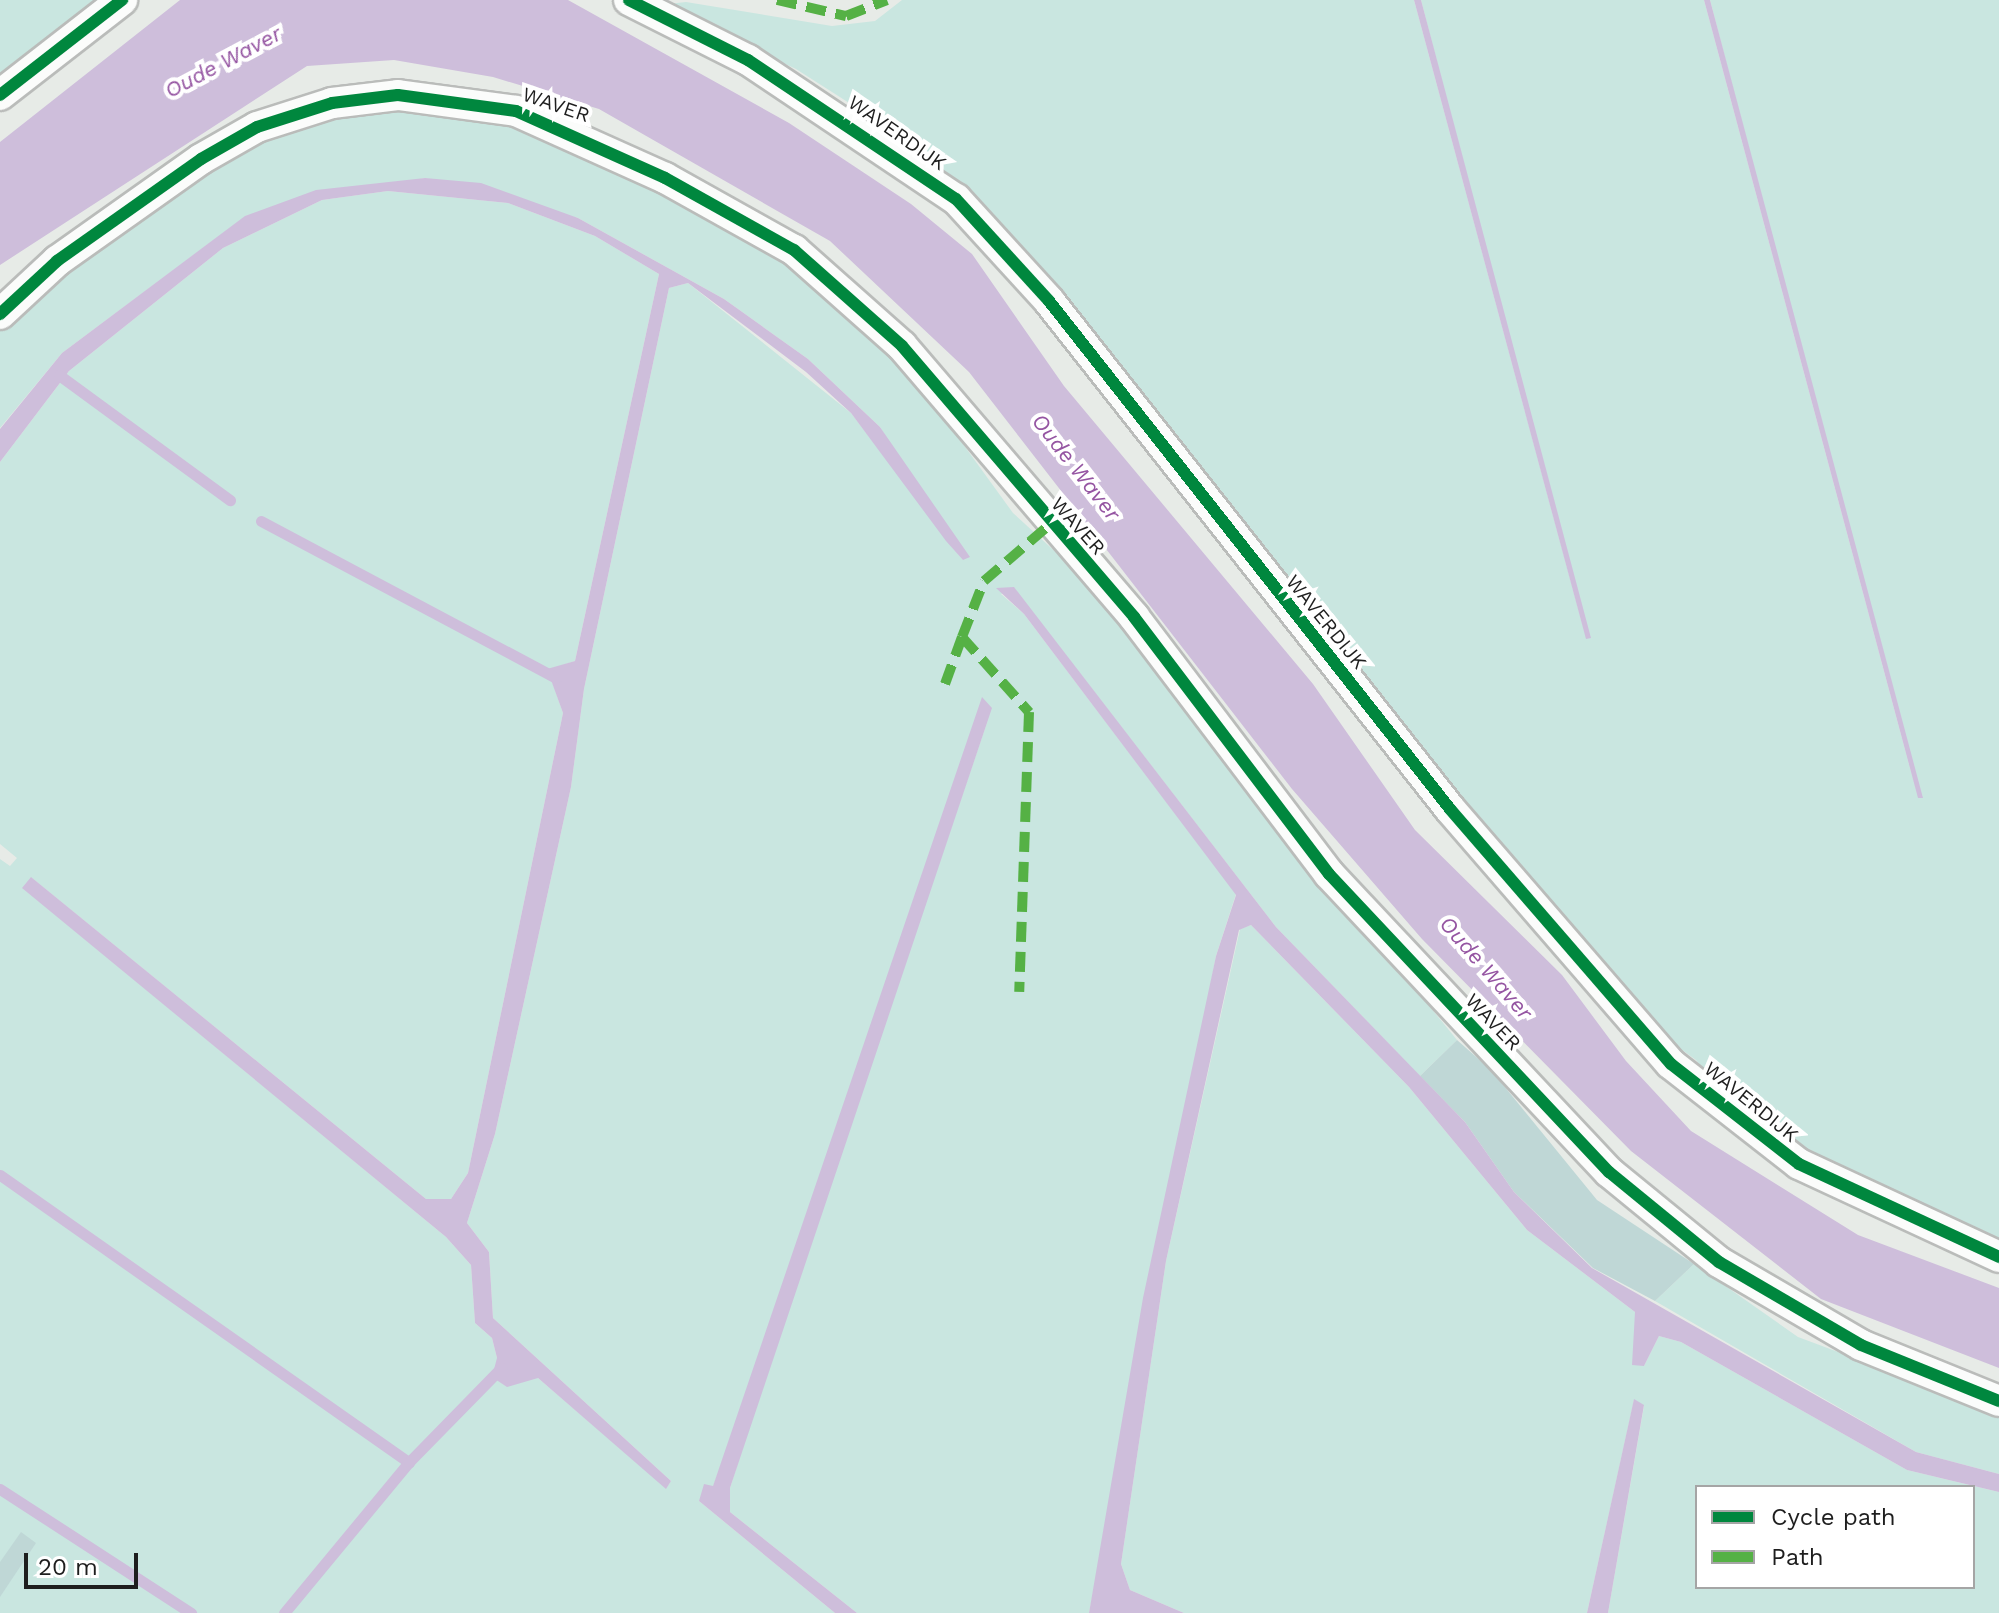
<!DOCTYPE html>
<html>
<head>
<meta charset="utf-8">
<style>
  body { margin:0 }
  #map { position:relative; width:1999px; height:1613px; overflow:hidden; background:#e7ebe7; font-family:"Work Sans",sans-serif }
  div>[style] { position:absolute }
  .grass>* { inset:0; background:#c9e6e0 }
  .forest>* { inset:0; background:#bfd7d6 }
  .water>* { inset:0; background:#cebedb }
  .stream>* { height:11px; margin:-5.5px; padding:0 5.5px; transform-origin:5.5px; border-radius:5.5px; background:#cebedb }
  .roads { filter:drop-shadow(2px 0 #babcba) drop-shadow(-2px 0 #babcba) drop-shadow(0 2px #babcba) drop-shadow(0 -2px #babcba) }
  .street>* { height:30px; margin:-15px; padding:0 15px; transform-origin:15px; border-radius:15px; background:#fbfcfb }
  .quiet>* { height:10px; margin-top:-5px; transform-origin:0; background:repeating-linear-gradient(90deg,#55b145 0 20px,transparent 0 30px) }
  .cycleway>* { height:12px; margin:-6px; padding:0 6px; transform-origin:6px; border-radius:6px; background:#00873e }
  span { translate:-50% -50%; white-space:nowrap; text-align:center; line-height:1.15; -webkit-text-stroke:8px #fff; paint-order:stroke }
  .street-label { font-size:20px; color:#1e1e1e }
  .water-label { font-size:22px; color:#9555a2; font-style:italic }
  .legend { position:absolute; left:1695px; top:1485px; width:280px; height:104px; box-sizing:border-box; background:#fff; border:2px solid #a5a5a5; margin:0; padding:10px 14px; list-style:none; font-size:24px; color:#1e1e1e }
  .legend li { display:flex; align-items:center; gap:16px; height:40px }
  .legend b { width:40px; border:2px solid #a5a5a5 }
  .scale { position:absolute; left:24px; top:1553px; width:114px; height:36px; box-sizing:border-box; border:4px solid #1e1e1e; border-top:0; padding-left:10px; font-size:24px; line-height:28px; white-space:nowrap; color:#1e1e1e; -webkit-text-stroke:6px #fff; paint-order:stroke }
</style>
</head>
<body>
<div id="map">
  <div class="grass">
    <i style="clip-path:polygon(0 0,106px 0,0 82px)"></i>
    <i style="clip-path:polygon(902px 0,1414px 0,1586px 638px,1421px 0,1704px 0,1918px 798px,1710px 0,1999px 0,1999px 1246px,1796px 1153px,1729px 1102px,1696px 1060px,1649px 1026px,1558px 918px,979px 201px,893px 131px,796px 69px,659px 5px,686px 2px,832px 26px,875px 21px)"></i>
    <i style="clip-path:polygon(432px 102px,501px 119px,656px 183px,787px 263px,902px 360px,1013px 513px,1072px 567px,1457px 1040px,1420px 1076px,1276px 927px,1014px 588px,1001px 594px,1024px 614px,1236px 894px,1216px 956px,1089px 1613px,857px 1613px,730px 1512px,730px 1488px,781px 1327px,992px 708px,713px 1487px,699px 1501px,835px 1613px,0 1613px,0 859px,10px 866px,17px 858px,0 844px,0 462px,69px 371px,223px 248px,322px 200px,388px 191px,508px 203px,595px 236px,659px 274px,575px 661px,548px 670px,563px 713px,468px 1173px,451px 1199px,426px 1199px,32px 878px,23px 888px,446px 1237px,471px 1265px,475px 1323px,492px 1338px,497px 1358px,517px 1379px,538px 1378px,666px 1488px,671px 1481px,493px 1318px,489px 1252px,467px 1223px,495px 1134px,571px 787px,584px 689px,669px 288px,688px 283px,851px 413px,963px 560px,880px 427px,808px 359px,724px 299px,578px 218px,425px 178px,246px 216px,62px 353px,0 428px,0 330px,112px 235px,256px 142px,348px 108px)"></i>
    <i style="clip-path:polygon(evenodd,1251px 925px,1409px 1087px,1527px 1230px,1635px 1312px,1644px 1366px,1659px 1336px,1681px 1342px,1907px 1470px,1999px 1492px,1999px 1613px,1608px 1613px,1644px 1406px,1634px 1400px,1587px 1613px,1184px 1613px,1130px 1590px,1121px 1564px,1166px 1261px,1240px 929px,1251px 925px,1697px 1487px,1973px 1487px,1973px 1587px,1697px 1587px,1697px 1487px)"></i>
    <i style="clip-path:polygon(1694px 1264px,1798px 1337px,1999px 1412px,1999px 1474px,1916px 1452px,1655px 1301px)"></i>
  </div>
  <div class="forest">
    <i style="clip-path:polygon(1457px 1040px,1491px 1070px,1597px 1200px,1694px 1264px,1655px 1301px,1593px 1268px,1514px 1192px,1465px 1122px,1420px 1076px)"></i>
    <i style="clip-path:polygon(21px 1532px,36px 1543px,0 1597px,0 1562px)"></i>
  </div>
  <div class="water">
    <i style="clip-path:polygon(180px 0,568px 0,789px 123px,911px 204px,972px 254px,1064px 386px,1313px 684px,1415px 830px,1562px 975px,1626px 1061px,1691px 1131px,1858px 1235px,1999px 1288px,1999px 1368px,1821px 1299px,1631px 1151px,1422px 939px,1292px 789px,969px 372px,830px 241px,599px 109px,493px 77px,394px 60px,307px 66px,0 265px,0 142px)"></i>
    <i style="clip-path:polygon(1414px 0,1421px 0,1591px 638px,1586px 639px)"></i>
    <i style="clip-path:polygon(1704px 0,1710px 0,1923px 798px,1918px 798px)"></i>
    <i style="clip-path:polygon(425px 178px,481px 183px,578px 218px,724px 299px,808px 359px,880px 427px,970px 557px,963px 560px,946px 541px,851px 413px,806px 372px,688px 283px,669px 288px,584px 689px,571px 787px,495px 1134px,467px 1223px,489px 1252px,493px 1318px,671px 1481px,666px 1489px,538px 1378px,507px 1387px,492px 1377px,497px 1358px,492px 1338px,475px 1323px,471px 1265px,446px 1237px,22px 888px,31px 877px,426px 1199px,451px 1199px,468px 1173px,563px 713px,547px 669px,575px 661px,659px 274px,595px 236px,508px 203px,388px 191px,322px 200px,223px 248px,69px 371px,0 462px,0 429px,62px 353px,245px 216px,316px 190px)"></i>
    <i style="clip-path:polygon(1014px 587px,1276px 927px,1465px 1122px,1514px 1192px,1592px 1268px,1916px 1452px,1999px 1474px,1999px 1492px,1907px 1470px,1681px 1342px,1659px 1336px,1644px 1366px,1632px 1365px,1635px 1312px,1527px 1230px,1409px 1087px,1251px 925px,1239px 930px,1166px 1261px,1121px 1564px,1130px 1590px,1184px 1613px,1089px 1613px,1143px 1298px,1216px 956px,1236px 895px,1024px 614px,996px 588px)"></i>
    <i style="clip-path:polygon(982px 697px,992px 708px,730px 1488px,730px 1512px,857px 1613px,835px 1613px,699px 1501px,704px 1484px,713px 1486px)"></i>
    <i style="clip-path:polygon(1634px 1399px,1644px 1405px,1608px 1613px,1587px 1613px)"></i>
  </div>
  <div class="stream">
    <i style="left:59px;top:375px;width:212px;rotate:36.2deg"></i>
    <i style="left:261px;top:521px;width:334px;rotate:28deg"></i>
    <i style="left:0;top:1175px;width:500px;rotate:35.1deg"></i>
    <i style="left:0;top:1489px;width:228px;rotate:33deg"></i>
    <i style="left:284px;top:1613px;width:196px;rotate:-50.4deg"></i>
    <i style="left:409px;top:1462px;width:132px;rotate:-45.6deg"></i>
  </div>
  <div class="roads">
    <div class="street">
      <i style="left:629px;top:0;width:133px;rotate:26.8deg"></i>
      <i style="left:748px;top:60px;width:250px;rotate:33.8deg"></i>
      <i style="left:956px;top:199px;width:138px;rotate:47.6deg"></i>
      <i style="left:1049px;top:301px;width:647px;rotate:51.71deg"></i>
      <i style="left:1450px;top:809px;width:337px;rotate:49.1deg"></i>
      <i style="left:1671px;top:1064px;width:162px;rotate:38deg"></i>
      <i style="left:1799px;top:1164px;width:221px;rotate:24.9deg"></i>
      <i style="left:0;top:95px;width:155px;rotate:-37.9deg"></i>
      <i style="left:0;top:314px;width:78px;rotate:-42.9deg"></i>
      <i style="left:57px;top:261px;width:176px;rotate:-35.3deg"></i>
      <i style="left:201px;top:159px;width:64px;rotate:-29.7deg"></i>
      <i style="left:257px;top:127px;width:79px;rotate:-17.7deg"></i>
      <i style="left:332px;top:103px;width:66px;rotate:-6.9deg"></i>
      <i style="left:398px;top:95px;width:119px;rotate:7.7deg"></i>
      <i style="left:516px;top:111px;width:163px;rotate:24.2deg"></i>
      <i style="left:665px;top:178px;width:148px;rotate:29.2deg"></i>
      <i style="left:794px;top:250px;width:144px;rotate:41.6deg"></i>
      <i style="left:902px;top:346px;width:357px;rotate:49.4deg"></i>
      <i style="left:1134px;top:617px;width:323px;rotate:52.8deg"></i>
      <i style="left:1329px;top:874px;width:409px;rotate:46.8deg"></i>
      <i style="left:1609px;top:1172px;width:142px;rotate:39.3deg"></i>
      <i style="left:1719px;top:1262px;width:164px;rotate:30.3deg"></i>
      <i style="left:1861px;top:1345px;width:149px;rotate:22.1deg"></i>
    </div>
  </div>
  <div class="quiet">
    <i style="left:777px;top:0;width:71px;rotate:13.1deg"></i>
    <i style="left:846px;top:16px;width:44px;rotate:-21.3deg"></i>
    <i style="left:962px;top:637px;width:60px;rotate:-68.6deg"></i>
    <i style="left:984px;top:581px;width:86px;rotate:-40.7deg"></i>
    <i style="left:945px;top:684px;width:50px;rotate:-70.1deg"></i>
    <i style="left:962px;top:637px;width:101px;rotate:48.2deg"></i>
    <i style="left:1029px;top:712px;width:280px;rotate:92deg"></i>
  </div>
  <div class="cycleway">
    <i style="left:629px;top:0;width:133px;rotate:26.8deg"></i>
    <i style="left:748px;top:60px;width:250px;rotate:33.8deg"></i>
    <i style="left:956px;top:199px;width:138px;rotate:47.6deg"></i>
    <i style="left:1049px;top:301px;width:647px;rotate:51.71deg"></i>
    <i style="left:1450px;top:809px;width:337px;rotate:49.1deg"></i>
    <i style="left:1671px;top:1064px;width:162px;rotate:38deg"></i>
    <i style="left:1799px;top:1164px;width:221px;rotate:24.9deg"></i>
    <i style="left:0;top:95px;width:155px;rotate:-37.9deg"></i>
    <i style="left:0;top:314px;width:78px;rotate:-42.9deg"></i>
    <i style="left:57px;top:261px;width:176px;rotate:-35.3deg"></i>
    <i style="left:201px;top:159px;width:64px;rotate:-29.7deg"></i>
    <i style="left:257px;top:127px;width:79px;rotate:-17.7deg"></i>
    <i style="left:332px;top:103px;width:66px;rotate:-6.9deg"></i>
    <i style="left:398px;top:95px;width:119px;rotate:7.7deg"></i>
    <i style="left:516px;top:111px;width:163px;rotate:24.2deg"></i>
    <i style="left:665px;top:178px;width:148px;rotate:29.2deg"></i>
    <i style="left:794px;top:250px;width:144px;rotate:41.6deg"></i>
    <i style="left:902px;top:346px;width:357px;rotate:49.4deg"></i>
    <i style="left:1134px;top:617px;width:323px;rotate:52.8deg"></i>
    <i style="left:1329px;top:874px;width:409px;rotate:46.8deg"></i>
    <i style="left:1609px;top:1172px;width:142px;rotate:39.3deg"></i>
    <i style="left:1719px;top:1262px;width:164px;rotate:30.3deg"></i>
    <i style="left:1861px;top:1345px;width:149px;rotate:22.1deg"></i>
  </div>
  <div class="street-label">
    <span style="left:556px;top:105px;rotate:19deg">WAVER</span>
    <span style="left:897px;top:133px;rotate:35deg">WAVERDIJK</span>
    <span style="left:1078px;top:526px;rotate:48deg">WAVER</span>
    <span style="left:1326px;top:622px;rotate:51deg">WAVERDIJK</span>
    <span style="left:1493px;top:1022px;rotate:46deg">WAVER</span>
    <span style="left:1751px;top:1102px;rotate:39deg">WAVERDIJK</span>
  </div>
  <div class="water-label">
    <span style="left:223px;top:62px;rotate:-28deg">Oude Waver</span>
    <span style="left:1076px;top:467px;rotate:52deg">Oude Waver</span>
    <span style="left:1486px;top:968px;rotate:49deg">Oude Waver</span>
  </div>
  <ul class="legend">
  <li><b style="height:10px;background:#00873e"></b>Cycle path</li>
  <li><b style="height:10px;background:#55b145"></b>Path</li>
  </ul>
  <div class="scale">20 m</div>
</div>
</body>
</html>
